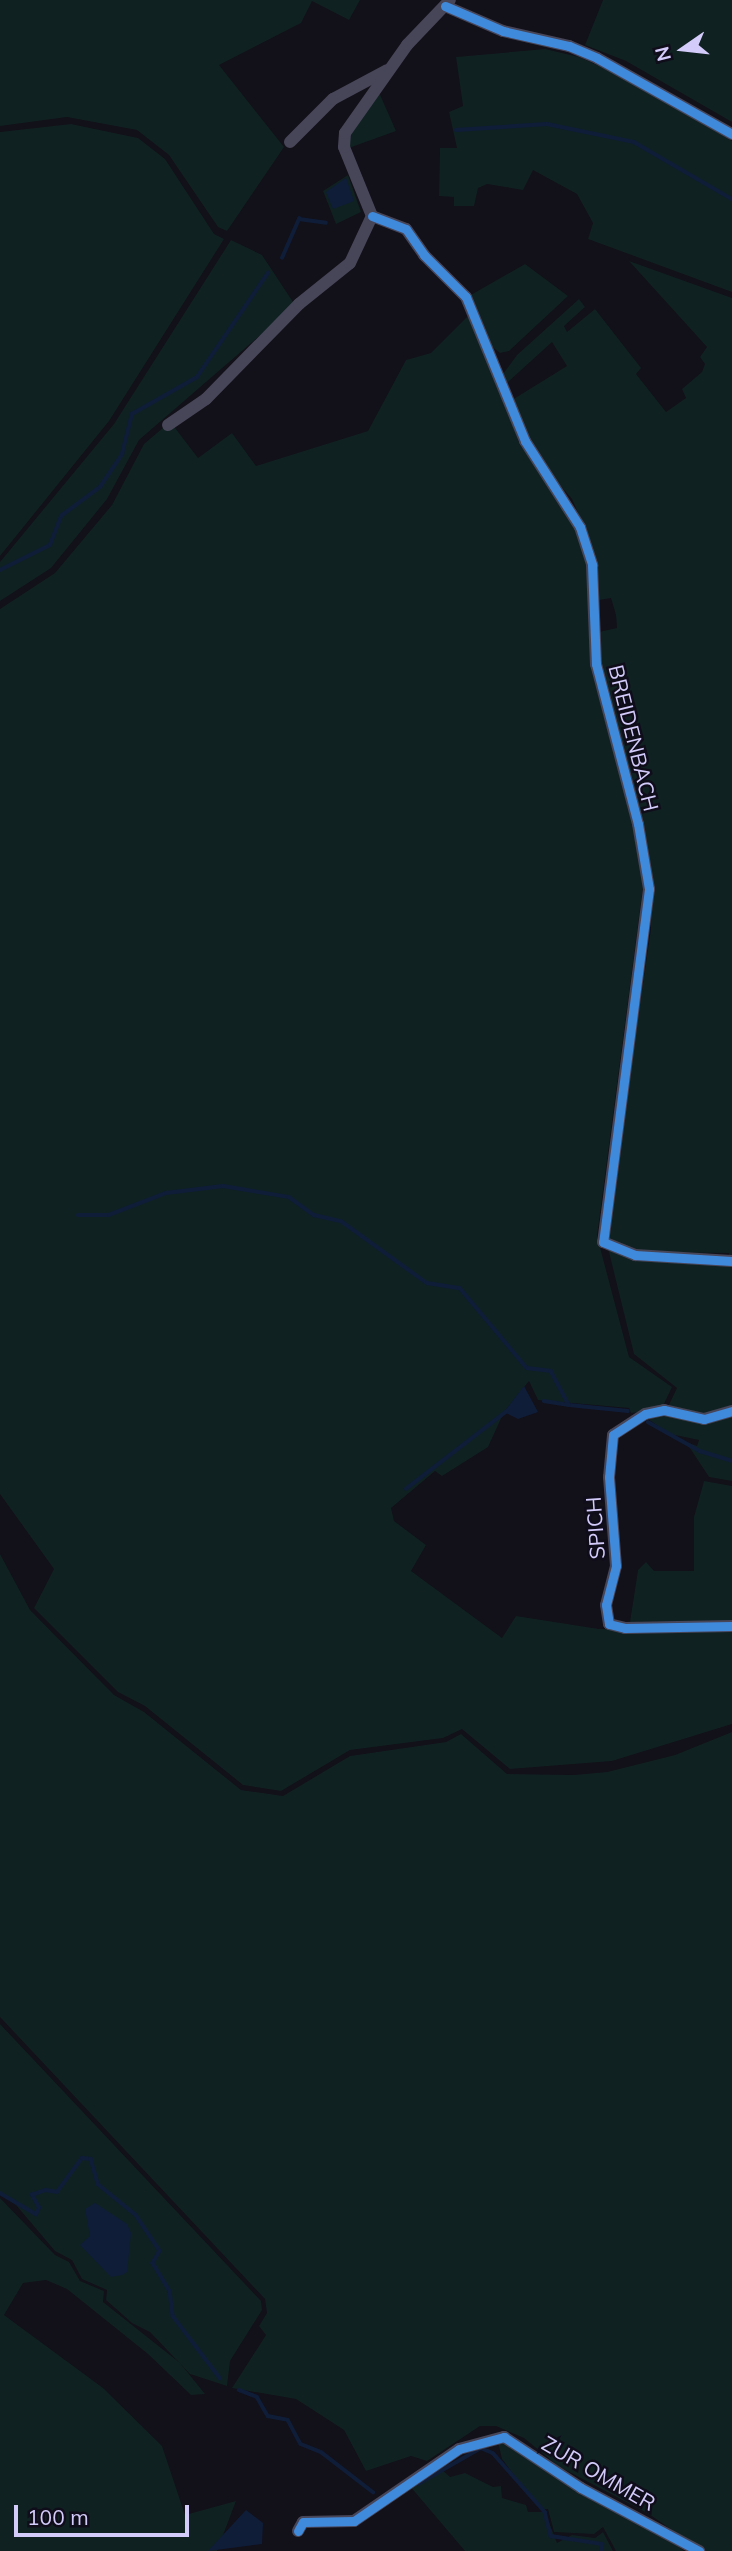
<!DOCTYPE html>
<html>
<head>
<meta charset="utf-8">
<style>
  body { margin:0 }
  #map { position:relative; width:732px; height:2551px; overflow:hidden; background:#121018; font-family:Mulish,sans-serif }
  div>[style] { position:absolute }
  .green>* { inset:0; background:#102122 }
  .water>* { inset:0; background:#0f1d39 }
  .stream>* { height:3.5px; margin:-1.75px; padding:0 1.75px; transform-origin:1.75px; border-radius:1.75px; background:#0f1d39 }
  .minor>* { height:12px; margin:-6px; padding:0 6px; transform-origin:6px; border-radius:6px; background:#474558 }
  .cycleway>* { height:9px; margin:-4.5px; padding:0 4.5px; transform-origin:4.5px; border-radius:4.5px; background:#408adc }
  span { translate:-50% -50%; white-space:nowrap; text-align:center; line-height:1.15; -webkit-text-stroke:5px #100d1b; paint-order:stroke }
  .street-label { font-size:21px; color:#d3cbfa }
  .north { position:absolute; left:648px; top:14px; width:70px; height:70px; -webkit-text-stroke:5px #100d1b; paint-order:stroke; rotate:256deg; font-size:19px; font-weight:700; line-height:28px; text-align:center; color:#d3cbfa }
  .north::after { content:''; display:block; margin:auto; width:24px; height:32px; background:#d3cbfa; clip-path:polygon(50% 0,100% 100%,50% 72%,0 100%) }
  .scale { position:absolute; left:14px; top:2505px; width:175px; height:32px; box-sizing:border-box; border:4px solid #d3cbfa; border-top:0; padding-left:9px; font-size:21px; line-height:24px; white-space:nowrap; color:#d3cbfa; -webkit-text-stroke:5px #100d1b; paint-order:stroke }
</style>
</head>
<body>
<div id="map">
  <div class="green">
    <i style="clip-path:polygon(0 0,360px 0,349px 20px,312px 1px,301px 23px,219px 65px,284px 147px,227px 231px,218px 227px,169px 155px,137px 130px,67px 117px,0 126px)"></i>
    <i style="clip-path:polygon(603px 0,732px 0,732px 122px,626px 61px,585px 45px)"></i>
    <i style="clip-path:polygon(545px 49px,579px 57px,626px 78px,732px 141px,732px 292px,588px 239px,593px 223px,577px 194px,533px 170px,523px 190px,487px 184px,478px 188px,474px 206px,454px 206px,454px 197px,439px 196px,440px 148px,457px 148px,449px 112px,463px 106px,456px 57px)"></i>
    <i style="clip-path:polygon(378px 90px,396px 131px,349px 148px,351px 129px)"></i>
    <i style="clip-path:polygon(71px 124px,138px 138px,165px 159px,214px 234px,224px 239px,109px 421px,0 556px,0 132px)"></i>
    <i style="clip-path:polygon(348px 175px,361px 212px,336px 224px,323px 191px)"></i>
    <i style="clip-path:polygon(231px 240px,262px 255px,295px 305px,139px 440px,107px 499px,51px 568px,0 601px,0 562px,114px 424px)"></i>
    <i style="clip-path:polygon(629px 261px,732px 298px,732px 1481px,709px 1477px,686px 1442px,697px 1446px,699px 1440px,670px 1434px,645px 1417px,664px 1415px,677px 1388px,634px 1354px,608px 1248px,636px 1257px,730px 1264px,729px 1253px,634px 1252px,616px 1248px,606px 1236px,651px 929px,649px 864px,598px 663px,599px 632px,617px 628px,616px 615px,611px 598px,599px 600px,586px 531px,572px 499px,539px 461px,512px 400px,567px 366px,552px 342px,507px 383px,503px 374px,517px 355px,579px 299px,585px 307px,564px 326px,567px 332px,595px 309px,641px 368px,636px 374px,666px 412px,686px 398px,682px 389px,702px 372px,705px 364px,700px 357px,707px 347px)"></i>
    <i style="clip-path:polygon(525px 264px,568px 296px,509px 351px,500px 353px,490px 345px,469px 296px)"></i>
    <i style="clip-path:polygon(471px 313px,520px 445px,558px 495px,579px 538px,587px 566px,591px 669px,633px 822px,643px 886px,597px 1236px,629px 1357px,672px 1387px,661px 1410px,631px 1413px,629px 1408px,538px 1400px,529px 1381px,504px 1412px,488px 1447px,442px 1476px,435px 1471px,391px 1508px,394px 1521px,426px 1545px,411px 1571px,502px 1638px,516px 1616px,599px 1629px,732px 1627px,732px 1724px,612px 1761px,510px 1769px,462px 1729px,443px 1738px,350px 1750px,281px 1791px,243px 1785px,145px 1706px,118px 1692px,34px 1608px,54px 1569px,0 1494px,0 609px,55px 573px,112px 505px,144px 444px,205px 392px,172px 424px,198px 458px,232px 433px,256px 466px,368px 431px,406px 360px,431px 353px)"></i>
    <i style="clip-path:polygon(704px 1481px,732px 1486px,732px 1621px,630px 1622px,638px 1570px,646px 1562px,654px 1571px,694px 1571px,694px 1517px)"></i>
    <i style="clip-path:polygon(0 1554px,30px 1610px,114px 1695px,144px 1712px,241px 1790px,283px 1796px,350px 1756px,446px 1742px,461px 1734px,507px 1774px,574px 1775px,607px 1772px,675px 1755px,732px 1732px,732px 2551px,702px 2551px,649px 2514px,558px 2466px,524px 2438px,496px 2426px,480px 2426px,427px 2461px,411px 2456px,366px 2471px,344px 2430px,296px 2399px,232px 2388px,266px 2335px,259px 2326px,267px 2313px,265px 2299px,0 2017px)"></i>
    <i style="clip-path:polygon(0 2024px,261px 2301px,262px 2310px,230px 2361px,227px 2386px,190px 2374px,150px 2332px,132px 2323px,106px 2300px,107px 2290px,82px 2279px,72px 2260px,55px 2251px,16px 2205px,0 2194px)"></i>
    <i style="clip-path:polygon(0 2198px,55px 2255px,69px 2262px,80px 2281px,104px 2291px,103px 2302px,180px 2363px,205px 2394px,191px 2395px,148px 2354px,67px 2289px,46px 2280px,23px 2283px,4px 2315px,103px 2388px,162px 2446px,185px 2515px,236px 2501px,217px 2551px,0 2551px)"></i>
    <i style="clip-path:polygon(497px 2438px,659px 2532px,684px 2551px,616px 2551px,603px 2527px,594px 2534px,554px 2532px,548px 2509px,540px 2509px,502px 2459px)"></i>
    <i style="clip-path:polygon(439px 2467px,450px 2477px,465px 2473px,493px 2487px,501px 2486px,502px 2498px,526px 2505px,528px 2512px,545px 2512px,557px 2543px,572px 2535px,595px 2538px,603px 2532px,613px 2551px,465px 2551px,409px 2485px)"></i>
  </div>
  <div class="water">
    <i style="clip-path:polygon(346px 178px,354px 201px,333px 209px,326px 192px)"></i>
    <i style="clip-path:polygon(524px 1386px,538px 1412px,518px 1419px,504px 1412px)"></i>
    <i style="clip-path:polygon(95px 2203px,127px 2224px,131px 2233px,127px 2272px,122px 2275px,111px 2277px,80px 2245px,90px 2236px,85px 2209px)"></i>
    <i style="clip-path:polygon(246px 2510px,263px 2523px,262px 2544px,208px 2551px)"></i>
  </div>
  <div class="stream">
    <i style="left:456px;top:130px;width:91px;rotate:-3.8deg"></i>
    <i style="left:547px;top:124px;width:89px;rotate:11.7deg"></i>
    <i style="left:634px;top:142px;width:113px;rotate:30.2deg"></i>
    <i style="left:282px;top:258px;width:43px;rotate:-66.4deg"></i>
    <i style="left:299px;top:219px;width:27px;rotate:8deg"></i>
    <i style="left:0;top:570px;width:56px;rotate:-26.6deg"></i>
    <i style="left:50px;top:545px;width:31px;rotate:-69deg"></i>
    <i style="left:61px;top:516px;width:49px;rotate:-36.6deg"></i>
    <i style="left:100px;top:487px;width:40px;rotate:-56deg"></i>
    <i style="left:122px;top:454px;width:41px;rotate:-76deg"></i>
    <i style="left:132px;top:414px;width:75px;rotate:-29.6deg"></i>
    <i style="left:197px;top:377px;width:126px;rotate:-55.7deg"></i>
    <i style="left:78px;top:1215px;width:31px"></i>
    <i style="left:109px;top:1215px;width:61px;rotate:-21.1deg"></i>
    <i style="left:166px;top:1193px;width:57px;rotate:-7deg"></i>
    <i style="left:223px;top:1186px;width:67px;rotate:9.5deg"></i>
    <i style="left:289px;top:1197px;width:31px;rotate:36deg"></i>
    <i style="left:314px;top:1215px;width:28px;rotate:13deg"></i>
    <i style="left:341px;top:1221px;width:106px;rotate:35.8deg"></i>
    <i style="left:427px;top:1283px;width:33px;rotate:9deg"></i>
    <i style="left:460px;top:1288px;width:104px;rotate:50.1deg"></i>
    <i style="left:527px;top:1368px;width:24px;rotate:7deg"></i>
    <i style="left:551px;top:1371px;width:38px;rotate:62deg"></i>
    <i style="left:569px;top:1405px;width:59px;rotate:5.8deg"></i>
    <i style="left:544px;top:1401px;width:25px;rotate:9deg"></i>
    <i style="left:648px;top:1422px;width:60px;rotate:29.1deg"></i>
    <i style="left:700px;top:1451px;width:34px;rotate:17deg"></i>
    <i style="left:406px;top:1489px;width:128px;rotate:-37.7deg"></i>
    <i style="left:0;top:2193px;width:42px;rotate:30.3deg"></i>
    <i style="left:36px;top:2214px;width:7px;rotate:-63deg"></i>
    <i style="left:39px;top:2208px;width:15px;rotate:-118deg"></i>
    <i style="left:32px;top:2195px;width:15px;rotate:-20deg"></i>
    <i style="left:46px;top:2190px;width:11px;rotate:10deg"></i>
    <i style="left:57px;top:2192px;width:42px;rotate:-53.7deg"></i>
    <i style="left:82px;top:2158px;width:9px;rotate:6deg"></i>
    <i style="left:91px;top:2159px;width:26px;rotate:74deg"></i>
    <i style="left:98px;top:2184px;width:49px;rotate:39.2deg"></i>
    <i style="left:136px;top:2215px;width:43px;rotate:56.3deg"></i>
    <i style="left:160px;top:2251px;width:14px;rotate:120deg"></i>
    <i style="left:153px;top:2263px;width:33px;rotate:59deg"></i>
    <i style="left:170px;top:2291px;width:25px;rotate:83deg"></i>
    <i style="left:173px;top:2316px;width:78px;rotate:52.8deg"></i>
    <i style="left:239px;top:2390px;width:19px;rotate:21deg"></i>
    <i style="left:257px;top:2397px;width:22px;rotate:60deg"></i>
    <i style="left:268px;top:2416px;width:20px;rotate:11deg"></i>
    <i style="left:288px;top:2420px;width:27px;rotate:62deg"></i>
    <i style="left:301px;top:2444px;width:22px;rotate:22deg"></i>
    <i style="left:321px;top:2452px;width:66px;rotate:37.6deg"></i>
    <i style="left:418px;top:2484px;width:73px;rotate:-29.7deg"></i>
    <i style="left:481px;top:2448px;width:13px;rotate:23deg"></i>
    <i style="left:493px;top:2453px;width:79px;rotate:48.6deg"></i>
    <i style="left:545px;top:2512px;width:25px;rotate:76deg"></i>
    <i style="left:551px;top:2536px;width:52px;rotate:8.9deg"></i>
    <i style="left:602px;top:2544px;width:7px;rotate:90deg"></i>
  </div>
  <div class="minor">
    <i style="left:445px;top:6px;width:63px;rotate:23.3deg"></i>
    <i style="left:503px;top:31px;width:68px;rotate:12.8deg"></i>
    <i style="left:569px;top:46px;width:30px;rotate:23deg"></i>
    <i style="left:597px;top:58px;width:155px;rotate:29.4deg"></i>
    <i style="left:290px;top:142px;width:61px;rotate:-45deg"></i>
    <i style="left:333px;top:99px;width:61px;rotate:-28.2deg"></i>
    <i style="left:372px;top:216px;width:36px;rotate:21deg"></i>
    <i style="left:406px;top:229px;width:32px;rotate:55deg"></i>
    <i style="left:424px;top:255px;width:59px;rotate:45deg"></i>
    <i style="left:466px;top:297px;width:156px;rotate:67.7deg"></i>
    <i style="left:525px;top:441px;width:102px;rotate:57.4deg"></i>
    <i style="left:580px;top:527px;width:40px;rotate:72deg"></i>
    <i style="left:592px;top:565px;width:99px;rotate:87.7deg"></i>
    <i style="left:596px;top:664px;width:165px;rotate:75.3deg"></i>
    <i style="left:638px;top:824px;width:66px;rotate:80.4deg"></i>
    <i style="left:649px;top:889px;width:356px;rotate:97.4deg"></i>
    <i style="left:603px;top:1242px;width:35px;rotate:22deg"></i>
    <i style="left:635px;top:1255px;width:97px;rotate:3.5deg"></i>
    <i style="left:168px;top:425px;width:46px;rotate:-34.4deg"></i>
    <i style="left:206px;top:399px;width:133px;rotate:-45.6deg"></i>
    <i style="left:299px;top:304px;width:65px;rotate:-38.8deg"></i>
    <i style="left:350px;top:263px;width:52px;rotate:-64.9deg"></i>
    <i style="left:372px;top:216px;width:74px;rotate:-112.1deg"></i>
    <i style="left:344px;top:147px;width:14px;rotate:-86deg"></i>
    <i style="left:345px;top:133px;width:108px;rotate:-54.8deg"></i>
    <i style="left:407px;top:45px;width:62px;rotate:-46.3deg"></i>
    <i style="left:732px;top:1411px;width:29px;rotate:164deg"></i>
    <i style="left:704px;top:1419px;width:41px;rotate:-167.3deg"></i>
    <i style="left:664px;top:1410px;width:19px;rotate:168deg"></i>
    <i style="left:645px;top:1414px;width:38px;rotate:147deg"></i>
    <i style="left:613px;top:1435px;width:42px;rotate:95.4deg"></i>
    <i style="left:609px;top:1477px;width:89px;rotate:85.5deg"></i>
    <i style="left:616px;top:1566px;width:40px;rotate:104.4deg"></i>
    <i style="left:606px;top:1605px;width:19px;rotate:81deg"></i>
    <i style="left:609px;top:1624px;width:16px;rotate:14deg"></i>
    <i style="left:625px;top:1628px;width:107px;rotate:-1.1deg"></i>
    <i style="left:298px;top:2531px;width:10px;rotate:-61deg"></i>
    <i style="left:303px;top:2522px;width:51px;rotate:-1.1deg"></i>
    <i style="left:354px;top:2521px;width:127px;rotate:-34.4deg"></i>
    <i style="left:459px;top:2449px;width:47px;rotate:-14.9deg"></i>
    <i style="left:504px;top:2437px;width:92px;rotate:33.5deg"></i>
    <i style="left:581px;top:2488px;width:134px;rotate:28.1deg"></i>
  </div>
  <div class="cycleway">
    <i style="left:445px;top:6px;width:63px;rotate:23.3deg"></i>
    <i style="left:503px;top:31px;width:68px;rotate:12.8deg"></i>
    <i style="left:569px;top:46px;width:30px;rotate:23deg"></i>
    <i style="left:597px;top:58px;width:155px;rotate:29.4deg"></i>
    <i style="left:372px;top:216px;width:36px;rotate:21deg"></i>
    <i style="left:406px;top:229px;width:32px;rotate:55deg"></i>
    <i style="left:424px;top:255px;width:59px;rotate:45deg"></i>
    <i style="left:466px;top:297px;width:156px;rotate:67.7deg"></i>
    <i style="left:525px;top:441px;width:102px;rotate:57.4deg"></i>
    <i style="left:580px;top:527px;width:40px;rotate:72deg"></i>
    <i style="left:592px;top:565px;width:99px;rotate:87.7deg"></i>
    <i style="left:596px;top:664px;width:165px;rotate:75.3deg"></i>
    <i style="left:638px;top:824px;width:66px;rotate:80.4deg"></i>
    <i style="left:649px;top:889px;width:356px;rotate:97.4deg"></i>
    <i style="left:603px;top:1242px;width:35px;rotate:22deg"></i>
    <i style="left:635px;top:1255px;width:97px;rotate:3.5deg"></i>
    <i style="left:732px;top:1411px;width:29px;rotate:164deg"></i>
    <i style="left:704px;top:1419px;width:41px;rotate:-167.3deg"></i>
    <i style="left:664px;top:1410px;width:19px;rotate:168deg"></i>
    <i style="left:645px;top:1414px;width:38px;rotate:147deg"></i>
    <i style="left:613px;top:1435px;width:42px;rotate:95.4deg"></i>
    <i style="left:609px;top:1477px;width:89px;rotate:85.5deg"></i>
    <i style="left:616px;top:1566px;width:40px;rotate:104.4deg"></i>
    <i style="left:606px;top:1605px;width:19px;rotate:81deg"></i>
    <i style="left:609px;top:1624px;width:16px;rotate:14deg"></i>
    <i style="left:625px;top:1628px;width:107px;rotate:-1.1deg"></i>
    <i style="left:298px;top:2531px;width:10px;rotate:-61deg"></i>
    <i style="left:303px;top:2522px;width:51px;rotate:-1.1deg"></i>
    <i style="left:354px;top:2521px;width:127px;rotate:-34.4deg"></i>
    <i style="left:459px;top:2449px;width:47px;rotate:-14.9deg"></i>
    <i style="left:504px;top:2437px;width:92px;rotate:33.5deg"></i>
    <i style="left:581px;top:2488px;width:134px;rotate:28.1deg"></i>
  </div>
  <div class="street-label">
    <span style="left:634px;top:738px;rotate:76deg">BREIDENBACH</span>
    <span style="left:595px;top:1528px;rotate:-94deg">SPICH</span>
    <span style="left:599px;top:2473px;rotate:30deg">ZUR OMMER</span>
  </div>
  <div class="north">N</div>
  <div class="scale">100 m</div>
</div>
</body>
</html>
